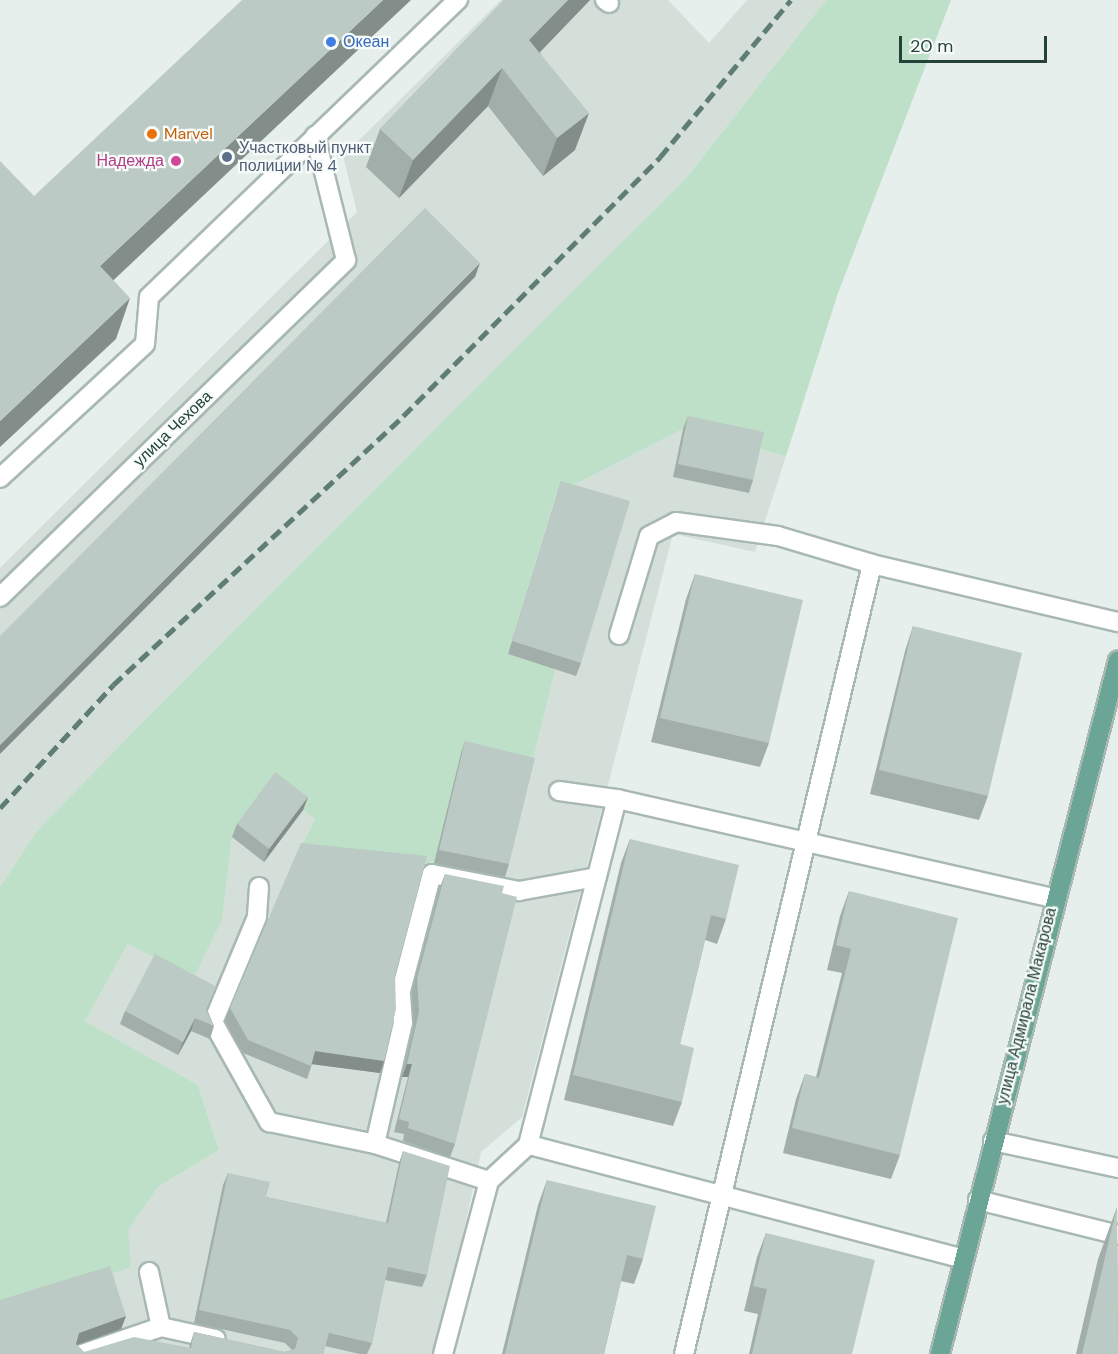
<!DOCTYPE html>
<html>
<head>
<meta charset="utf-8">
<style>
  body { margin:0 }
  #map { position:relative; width:1118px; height:1354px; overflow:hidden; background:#e6efeb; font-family:"DM Sans",sans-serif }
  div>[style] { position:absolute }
  .built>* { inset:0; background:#d4dfda }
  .green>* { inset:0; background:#bfe0c8 }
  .roads { filter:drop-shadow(2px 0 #a8b8b2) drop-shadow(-2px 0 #a8b8b2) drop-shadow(0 2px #a8b8b2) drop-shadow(0 -2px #a8b8b2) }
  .minor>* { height:18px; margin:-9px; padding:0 9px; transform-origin:9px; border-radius:9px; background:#fff }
  .major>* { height:18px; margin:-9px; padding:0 9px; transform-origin:9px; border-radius:9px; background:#6aa596 }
  .rail>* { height:4.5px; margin-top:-2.25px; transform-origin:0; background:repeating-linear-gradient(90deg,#5f7d75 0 12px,transparent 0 18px) }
  .wall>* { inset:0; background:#a1aea9 }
  .shaded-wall>* { inset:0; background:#838d89 }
  .building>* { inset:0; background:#bbcac4 }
  .dots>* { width:16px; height:16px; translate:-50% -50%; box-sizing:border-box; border:3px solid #f7fbf9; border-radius:50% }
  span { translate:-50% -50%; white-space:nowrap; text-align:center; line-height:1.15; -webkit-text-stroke:4.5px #f7fbf9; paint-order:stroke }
  .shop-label { font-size:16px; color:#366cbe }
  .left { translate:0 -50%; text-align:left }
  .food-label { font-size:16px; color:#c56008 }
  .service-label { font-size:16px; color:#4e5e75 }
  .hotel-label { font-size:16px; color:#b23c85 }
  .right { translate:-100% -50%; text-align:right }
  .street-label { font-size:16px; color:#24423a }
  .scale { position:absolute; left:899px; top:36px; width:148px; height:27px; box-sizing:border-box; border:3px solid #24423a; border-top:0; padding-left:8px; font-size:18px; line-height:21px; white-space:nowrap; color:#24423a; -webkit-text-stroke:4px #f7fbf9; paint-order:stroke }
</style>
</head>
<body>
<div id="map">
  <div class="built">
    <i style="clip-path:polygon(501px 0,668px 0,709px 43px,747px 0,826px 0,687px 177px,36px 832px,0 887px,0 568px,357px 212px,343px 156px)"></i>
    <i style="clip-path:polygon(683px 429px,786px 456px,755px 552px,673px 534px,522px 1117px,481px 1152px,437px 1354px,0 1354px,128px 1230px,158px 1187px,219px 1150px,198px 1085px,85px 1021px,128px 944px,192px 979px,222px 920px,232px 837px,271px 785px,315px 819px,296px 855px,461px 753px,508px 654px,556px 494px)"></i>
  </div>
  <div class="green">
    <i style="clip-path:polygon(826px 0,951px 0,838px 293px,786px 456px,683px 429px,556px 494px,508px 654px,555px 669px,530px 771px,461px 754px,435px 861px,405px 867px,296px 856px,315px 819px,270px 785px,232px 837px,222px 920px,193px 979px,128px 944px,85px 1021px,198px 1085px,219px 1150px,158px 1187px,128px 1230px,131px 1267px,0 1311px,0 887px,36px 832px,141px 724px,687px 177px)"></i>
  </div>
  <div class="roads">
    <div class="minor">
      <i style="left:605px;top:0;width:5px;rotate:37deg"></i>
      <i style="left:0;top:478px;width:197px;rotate:-42.7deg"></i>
      <i style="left:145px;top:344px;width:47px;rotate:-85.1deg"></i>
      <i style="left:149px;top:297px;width:429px;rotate:-43.9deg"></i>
      <i style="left:0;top:597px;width:483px;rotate:-44.2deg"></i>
      <i style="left:346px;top:260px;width:128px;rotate:-104deg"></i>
      <i style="left:619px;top:635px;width:103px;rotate:-73.1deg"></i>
      <i style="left:649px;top:536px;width:30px;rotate:-27deg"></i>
      <i style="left:676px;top:522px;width:103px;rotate:7.8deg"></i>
      <i style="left:778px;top:536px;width:98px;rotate:16.6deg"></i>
      <i style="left:559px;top:791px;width:59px;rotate:7.9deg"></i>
      <i style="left:259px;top:887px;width:30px;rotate:94deg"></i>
      <i style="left:257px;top:917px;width:114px;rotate:112.7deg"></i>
      <i style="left:213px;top:1022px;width:115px;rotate:60.8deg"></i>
      <i style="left:269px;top:1122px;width:108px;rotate:11.7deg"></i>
      <i style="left:375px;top:1144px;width:120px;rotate:18deg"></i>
      <i style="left:993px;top:1141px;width:128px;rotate:12.2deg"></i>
      <i style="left:375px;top:1144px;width:124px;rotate:-77deg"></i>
      <i style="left:403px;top:1023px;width:32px;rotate:-94deg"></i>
      <i style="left:401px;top:991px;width:121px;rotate:-75.2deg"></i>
      <i style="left:432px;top:874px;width:89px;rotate:11.1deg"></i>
      <i style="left:519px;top:891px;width:79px;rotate:-10.2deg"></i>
      <i style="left:978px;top:1200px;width:144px;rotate:14deg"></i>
      <i style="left:964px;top:1259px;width:451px;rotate:-165.3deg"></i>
      <i style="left:528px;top:1145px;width:357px;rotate:-75.6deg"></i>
      <i style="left:617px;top:799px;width:448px;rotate:12.8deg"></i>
      <i style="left:149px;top:1272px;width:56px;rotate:77.7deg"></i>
      <i style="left:82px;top:1354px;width:83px;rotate:-18.9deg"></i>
      <i style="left:161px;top:1327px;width:56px;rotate:12.3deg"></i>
      <i style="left:443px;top:1354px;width:179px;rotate:-75.1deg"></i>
      <i style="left:489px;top:1181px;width:53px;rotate:-42.7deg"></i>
      <i style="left:684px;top:1354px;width:812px;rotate:-76.61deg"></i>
      <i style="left:872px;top:564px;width:253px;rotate:13.3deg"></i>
    </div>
    <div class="major">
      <i style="left:940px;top:1354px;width:716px;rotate:-75.61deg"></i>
    </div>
  </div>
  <div class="rail">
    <i style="left:0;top:808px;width:167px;rotate:-47.4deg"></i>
    <i style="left:113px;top:685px;width:396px;rotate:-42.8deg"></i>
    <i style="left:403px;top:416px;width:365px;rotate:-45.2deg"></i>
    <i style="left:660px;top:157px;width:204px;rotate:-50.2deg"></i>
  </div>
  <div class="wall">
    <i style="clip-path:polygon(504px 0,590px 0,540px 52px,575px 150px,543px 176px,488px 106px,399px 198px,366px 167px,380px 129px)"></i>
    <i style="clip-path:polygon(688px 416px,753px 480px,749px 493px,673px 477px,683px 429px)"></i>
    <i style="clip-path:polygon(561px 481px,581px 663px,576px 676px,508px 654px)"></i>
    <i style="clip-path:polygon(695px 574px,769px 743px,760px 767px,651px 742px,686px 599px)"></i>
    <i style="clip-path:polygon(913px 626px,988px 796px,979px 820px,870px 794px,905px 651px)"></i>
    <i style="clip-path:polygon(465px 741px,509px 864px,505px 877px,434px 863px,461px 753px)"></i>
    <i style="clip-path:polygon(308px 797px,303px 810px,264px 862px,232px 837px,237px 824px)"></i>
    <i style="clip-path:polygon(630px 839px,726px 919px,717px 944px,705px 940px,680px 1044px,682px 1102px,673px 1126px,564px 1100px,621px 863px)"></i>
    <i style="clip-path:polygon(445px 874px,455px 1144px,450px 1157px,403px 1141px,404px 1134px,394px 1132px,408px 1077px,402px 1077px,414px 1025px,412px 992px,440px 887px)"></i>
    <i style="clip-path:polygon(849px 891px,900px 1155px,891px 1179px,783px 1153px,796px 1099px,805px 1074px,816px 1077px,842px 973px,827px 970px,840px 916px)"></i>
    <i style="clip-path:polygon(395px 975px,384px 1061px,380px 1073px,312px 1064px,307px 1079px,243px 1053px,225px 1021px,230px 1008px)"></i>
    <i style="clip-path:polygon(207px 1009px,214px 1026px,210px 1039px,191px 1031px,178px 1055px,120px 1024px,125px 1011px)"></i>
    <i style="clip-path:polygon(403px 1151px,427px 1275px,422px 1287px,385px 1280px,372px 1343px,367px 1354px,360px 1354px,325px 1346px,323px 1354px,0 1354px,126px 1316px,121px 1329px,77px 1345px,84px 1352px,189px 1348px,194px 1332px,284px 1352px,292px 1350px,285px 1343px,194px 1323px,223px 1185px,228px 1173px,266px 1197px,386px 1223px,399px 1163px)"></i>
    <i style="clip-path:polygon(547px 1180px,643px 1259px,634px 1284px,621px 1281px,604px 1354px,502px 1354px,538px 1205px)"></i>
    <i style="clip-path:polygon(1117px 1207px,1118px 1354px,1076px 1354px,1098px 1259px)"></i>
    <i style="clip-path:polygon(766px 1233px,852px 1354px,749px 1354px,758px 1314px,744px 1311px,757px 1257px)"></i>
  </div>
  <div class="shaded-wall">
    <i style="clip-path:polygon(383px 0,411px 0,85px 307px,100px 266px)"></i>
    <i style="clip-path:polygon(568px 0,590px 0,516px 77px,529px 40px)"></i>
    <i style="clip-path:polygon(502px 68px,488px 106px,399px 198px,413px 160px)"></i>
    <i style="clip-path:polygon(589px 113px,575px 150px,543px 176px,557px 138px)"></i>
    <i style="clip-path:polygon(480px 263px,475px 277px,0 754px,0 745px)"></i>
    <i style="clip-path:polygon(130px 298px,116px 339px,0 447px,0 421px)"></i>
    <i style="clip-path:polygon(308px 797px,303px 810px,264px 862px,269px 849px)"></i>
    <i style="clip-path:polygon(195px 1018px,191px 1031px,178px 1055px,183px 1042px)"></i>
    <i style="clip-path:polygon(315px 1051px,384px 1061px,380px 1073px,311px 1064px)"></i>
    <i style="clip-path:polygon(407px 1064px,412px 1064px,408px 1077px,402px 1077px)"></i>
    <i style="clip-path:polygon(126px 1316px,121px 1329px,74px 1346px,79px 1333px)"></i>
  </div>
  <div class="building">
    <i style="clip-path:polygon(242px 0,383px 0,100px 266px,130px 298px,0 421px,0 161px,34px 196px)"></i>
    <i style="clip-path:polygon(504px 0,568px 0,529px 40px,589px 113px,557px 138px,502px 68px,413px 160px,380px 129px)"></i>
    <i style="clip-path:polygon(425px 208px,480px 263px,0 745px,0 636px)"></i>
    <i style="clip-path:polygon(688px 416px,764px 432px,753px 480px,678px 464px)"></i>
    <i style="clip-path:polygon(561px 481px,630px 501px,581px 663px,512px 641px)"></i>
    <i style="clip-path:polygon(695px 574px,803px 600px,769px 743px,660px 718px)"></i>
    <i style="clip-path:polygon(913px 626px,1022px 653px,988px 796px,879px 770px)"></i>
    <i style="clip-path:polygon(465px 741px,535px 758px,509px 864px,439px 850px)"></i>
    <i style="clip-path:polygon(275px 772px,308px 797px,269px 849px,237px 824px)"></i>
    <i style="clip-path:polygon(630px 839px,739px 865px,726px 919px,711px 915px,680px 1044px,694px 1048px,682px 1102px,573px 1075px)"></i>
    <i style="clip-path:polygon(301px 843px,427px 856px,395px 975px,396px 1009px,384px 1061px,315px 1051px,311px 1066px,248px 1040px,230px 1008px)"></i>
    <i style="clip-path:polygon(445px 874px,504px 886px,502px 893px,517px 897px,455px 1144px,408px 1128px,409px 1122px,399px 1119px,412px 1064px,407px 1064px,419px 1012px,417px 979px)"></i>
    <i style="clip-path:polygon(849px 891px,958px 918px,900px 1155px,792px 1128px,805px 1074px,819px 1078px,851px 949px,836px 945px)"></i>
    <i style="clip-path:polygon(155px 954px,215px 986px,206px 1009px,214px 1026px,195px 1018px,183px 1042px,125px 1011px)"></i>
    <i style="clip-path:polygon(403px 1151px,450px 1166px,427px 1275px,388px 1267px,372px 1343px,329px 1333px,323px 1354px,0 1354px,0 1300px,110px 1266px,126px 1316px,79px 1333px,76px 1344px,84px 1352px,134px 1337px,191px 1348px,194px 1332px,284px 1352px,295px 1349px,298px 1338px,290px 1330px,199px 1310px,228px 1173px,270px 1182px,266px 1197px,388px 1223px)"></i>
    <i style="clip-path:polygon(547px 1180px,656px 1206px,643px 1259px,627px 1255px,604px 1354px,505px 1354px)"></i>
    <i style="clip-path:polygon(1117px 1207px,1118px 1354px,1082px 1354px)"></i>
    <i style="clip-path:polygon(766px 1233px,875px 1260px,852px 1354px,752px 1354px,767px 1289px,753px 1286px)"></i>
  </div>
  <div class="dots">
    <i style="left:331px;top:42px;background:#3f7fe0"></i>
    <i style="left:152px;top:134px;background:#e8710a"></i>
    <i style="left:227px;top:157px;background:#5c6f8a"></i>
    <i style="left:176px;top:161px;background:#d1479c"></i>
  </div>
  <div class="shop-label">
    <span class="left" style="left:343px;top:42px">Океан</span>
  </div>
  <div class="food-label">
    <span class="left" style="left:164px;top:134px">Marvel</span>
  </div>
  <div class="service-label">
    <span class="left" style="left:239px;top:157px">Участковый пункт<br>полиции № 4</span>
  </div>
  <div class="hotel-label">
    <span class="right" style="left:164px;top:161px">Надежда</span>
  </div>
  <div class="street-label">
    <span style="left:173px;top:429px;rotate:-44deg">улица Чехова</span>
    <span style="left:1027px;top:1006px;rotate:-76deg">улица Адмирала Макарова</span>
  </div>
  <div class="scale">20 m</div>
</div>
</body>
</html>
